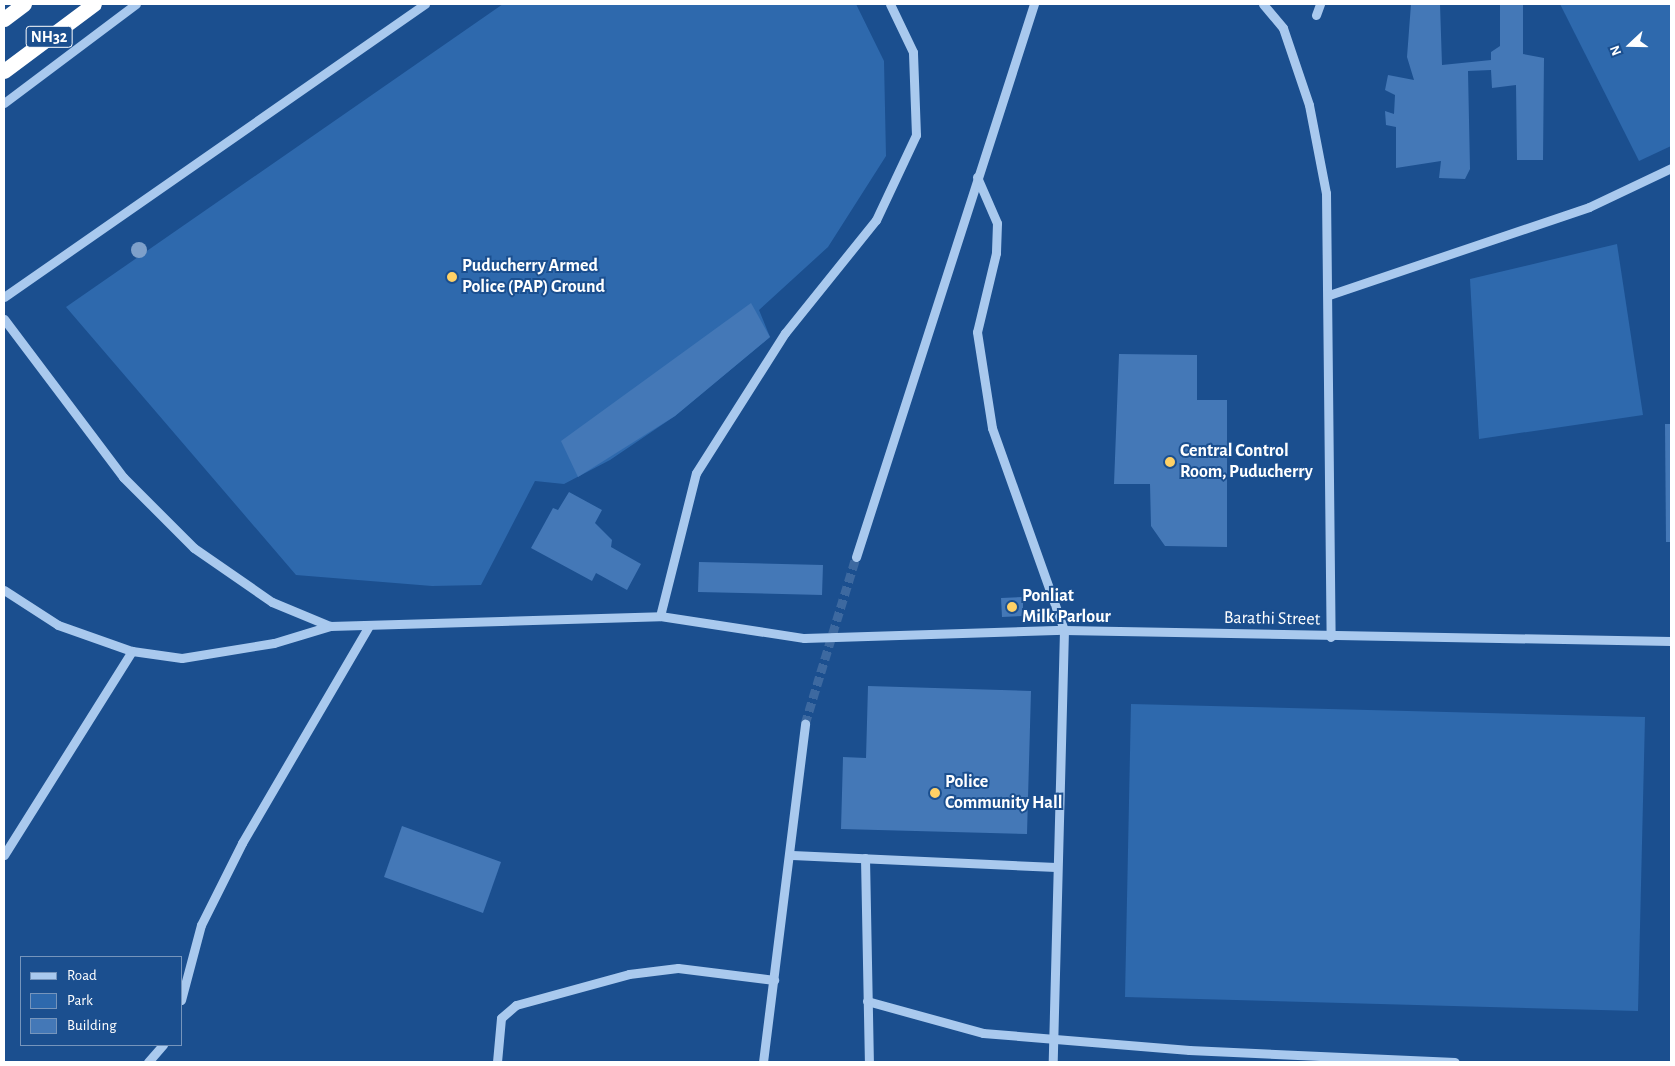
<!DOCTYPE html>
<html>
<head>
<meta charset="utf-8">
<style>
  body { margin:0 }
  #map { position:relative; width:1675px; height:1066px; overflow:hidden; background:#1b4f8f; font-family:"Alegreya Sans",sans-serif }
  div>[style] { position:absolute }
  .green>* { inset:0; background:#2e69ad }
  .building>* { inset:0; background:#4478b7 }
  .minor-tunnel>* { height:9px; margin-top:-4.5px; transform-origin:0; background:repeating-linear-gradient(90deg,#3d69a0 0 9px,transparent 0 13.5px) }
  .minor>* { height:9px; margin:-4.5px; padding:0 4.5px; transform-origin:4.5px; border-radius:4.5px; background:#a9c9ee }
  .highway>* { height:15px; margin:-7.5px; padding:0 7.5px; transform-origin:7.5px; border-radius:7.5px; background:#fff }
  .trees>* { width:16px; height:16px; margin:-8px; border-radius:50%; background:#7ea0ca }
  .dots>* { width:14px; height:14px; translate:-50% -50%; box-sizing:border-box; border:2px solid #1b4f8f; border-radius:50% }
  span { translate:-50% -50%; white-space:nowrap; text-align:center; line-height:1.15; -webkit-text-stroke:4px #1b4f8f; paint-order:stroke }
  .shield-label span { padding:1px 4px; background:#1b4f8f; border:1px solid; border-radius:4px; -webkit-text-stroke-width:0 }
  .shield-label { font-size:16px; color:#fff; font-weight:700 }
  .poi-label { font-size:18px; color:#fff; font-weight:700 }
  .left { translate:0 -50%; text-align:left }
  .street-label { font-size:18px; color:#fff }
  .frame { position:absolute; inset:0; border:5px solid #fff; pointer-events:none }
  .legend { position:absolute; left:20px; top:956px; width:162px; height:90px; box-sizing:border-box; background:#1b4f8f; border:1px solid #7695bc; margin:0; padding:6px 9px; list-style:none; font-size:15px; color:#fff }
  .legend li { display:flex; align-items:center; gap:10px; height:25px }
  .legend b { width:25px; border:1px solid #7695bc }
  .north { position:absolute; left:1605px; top:20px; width:50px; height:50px; -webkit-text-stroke:4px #1b4f8f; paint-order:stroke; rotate:249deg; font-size:14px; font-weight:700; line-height:20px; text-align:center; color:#fff }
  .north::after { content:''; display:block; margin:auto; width:18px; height:22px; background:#fff; clip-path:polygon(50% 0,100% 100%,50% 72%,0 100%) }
</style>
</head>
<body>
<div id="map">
  <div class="green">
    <i style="clip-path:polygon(503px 4px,856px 4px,884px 61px,886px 156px,828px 247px,759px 310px,770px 337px,675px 416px,610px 460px,564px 484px,535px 481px,481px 585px,432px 586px,296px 575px,66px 307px)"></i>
    <i style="clip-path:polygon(1560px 4px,1671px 4px,1671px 146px,1639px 161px)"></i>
    <i style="clip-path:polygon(1617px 244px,1643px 415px,1479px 439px,1470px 279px)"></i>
    <i style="clip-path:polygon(1131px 704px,1645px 717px,1638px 1011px,1125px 997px)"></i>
  </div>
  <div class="building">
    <i style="clip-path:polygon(1411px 4px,1440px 4px,1442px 65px,1491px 60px,1491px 52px,1500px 46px,1500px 4px,1523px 4px,1523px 54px,1544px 58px,1543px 160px,1517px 160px,1516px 85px,1492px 88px,1491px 70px,1468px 71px,1470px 169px,1465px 179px,1439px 178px,1441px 161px,1396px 168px,1396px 127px,1386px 125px,1385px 111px,1394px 114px,1395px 95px,1385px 90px,1388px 75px,1414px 80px,1407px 57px)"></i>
    <i style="clip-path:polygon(751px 303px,770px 337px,675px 416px,578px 477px,561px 441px)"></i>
    <i style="clip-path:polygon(1119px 354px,1197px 355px,1197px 400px,1227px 400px,1227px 547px,1165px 546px,1151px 526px,1150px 484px,1114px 484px)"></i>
    <i style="clip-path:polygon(1665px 424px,1671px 424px,1671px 542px,1666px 542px)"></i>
    <i style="clip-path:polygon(569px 492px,602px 510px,595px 523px,612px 540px,611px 547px,641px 564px,627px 590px,596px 573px,592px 581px,531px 548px,553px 508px,558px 510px)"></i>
    <i style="clip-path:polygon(699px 562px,823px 565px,822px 595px,698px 592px)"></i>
    <i style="clip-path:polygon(1023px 597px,1023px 616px,1002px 617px,1001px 598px)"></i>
    <i style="clip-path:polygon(868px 686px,1031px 691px,1027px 834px,841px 829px,843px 757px,866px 758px)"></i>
    <i style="clip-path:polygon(402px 826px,501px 862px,483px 913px,384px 877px)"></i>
  </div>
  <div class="minor-tunnel">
    <i style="left:805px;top:724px;width:175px;rotate:-73deg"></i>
  </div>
  <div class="minor">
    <i style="left:1263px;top:4px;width:31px;rotate:50deg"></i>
    <i style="left:1283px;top:28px;width:81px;rotate:71.3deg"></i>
    <i style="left:1309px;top:105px;width:90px;rotate:79.1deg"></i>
    <i style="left:1326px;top:193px;width:444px;rotate:89.4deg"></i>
    <i style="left:1316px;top:15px;width:12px;rotate:-70deg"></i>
    <i style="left:4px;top:103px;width:165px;rotate:-36.9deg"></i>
    <i style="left:977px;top:177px;width:50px;rotate:66.5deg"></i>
    <i style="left:997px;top:223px;width:30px;rotate:92deg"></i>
    <i style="left:996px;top:253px;width:81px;rotate:103.5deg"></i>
    <i style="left:977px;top:332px;width:97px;rotate:81.1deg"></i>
    <i style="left:992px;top:428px;width:214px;rotate:70.4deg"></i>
    <i style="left:1064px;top:630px;width:432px;rotate:91.5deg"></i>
    <i style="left:1329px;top:295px;width:274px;rotate:-18.7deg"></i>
    <i style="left:1589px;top:207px;width:91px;rotate:-25.4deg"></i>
    <i style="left:4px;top:297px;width:513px;rotate:-34.84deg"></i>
    <i style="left:4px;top:319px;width:198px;rotate:53deg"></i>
    <i style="left:123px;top:477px;width:100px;rotate:45deg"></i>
    <i style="left:194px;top:548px;width:95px;rotate:34.7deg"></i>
    <i style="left:272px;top:602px;width:63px;rotate:22.5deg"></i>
    <i style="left:330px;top:626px;width:330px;rotate:-1.7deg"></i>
    <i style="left:660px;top:616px;width:146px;rotate:8.7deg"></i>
    <i style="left:804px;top:638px;width:260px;rotate:-1.8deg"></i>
    <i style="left:1064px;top:630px;width:607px;rotate:1.04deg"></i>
    <i style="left:856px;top:557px;width:581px;rotate:-72.16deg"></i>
    <i style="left:4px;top:590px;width:64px;rotate:32.9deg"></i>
    <i style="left:58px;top:625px;width:78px;rotate:19.4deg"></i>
    <i style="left:132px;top:651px;width:50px;rotate:8deg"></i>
    <i style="left:182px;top:658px;width:93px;rotate:-9.3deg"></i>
    <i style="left:274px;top:643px;width:59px;rotate:-16.9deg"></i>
    <i style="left:660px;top:616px;width:147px;rotate:-75.9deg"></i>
    <i style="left:696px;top:473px;width:166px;rotate:-57.6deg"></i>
    <i style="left:785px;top:333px;width:145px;rotate:-51.2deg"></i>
    <i style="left:876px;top:220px;width:94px;rotate:-64.8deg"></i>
    <i style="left:916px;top:135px;width:83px;rotate:-92.1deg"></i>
    <i style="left:913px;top:52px;width:53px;rotate:-115.6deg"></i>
    <i style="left:4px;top:855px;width:241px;rotate:-57.9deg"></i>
    <i style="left:792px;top:855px;width:264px;rotate:2.6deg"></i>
    <i style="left:865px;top:858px;width:204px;rotate:88.9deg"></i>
    <i style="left:181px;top:1000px;width:78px;rotate:-75.1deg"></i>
    <i style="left:201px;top:925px;width:92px;rotate:-63.4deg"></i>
    <i style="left:242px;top:843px;width:250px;rotate:-59.7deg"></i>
    <i style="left:867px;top:1001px;width:120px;rotate:15.4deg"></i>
    <i style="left:983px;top:1033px;width:207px;rotate:4.7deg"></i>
    <i style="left:1189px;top:1050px;width:266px;rotate:2.6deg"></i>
    <i style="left:148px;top:1062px;width:23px;rotate:-49deg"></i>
    <i style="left:497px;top:1062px;width:44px;rotate:-84.8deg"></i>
    <i style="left:501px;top:1018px;width:20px;rotate:-41deg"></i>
    <i style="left:516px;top:1005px;width:117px;rotate:-15.3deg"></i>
    <i style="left:629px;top:974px;width:49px;rotate:-7deg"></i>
    <i style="left:678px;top:968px;width:97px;rotate:7.1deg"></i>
    <i style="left:763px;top:1062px;width:341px;rotate:-82.9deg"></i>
  </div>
  <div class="highway">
    <i style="left:4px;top:19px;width:25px;rotate:-37deg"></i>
    <i style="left:4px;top:71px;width:112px;rotate:-36.7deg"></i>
  </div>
  <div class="trees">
    <i style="left:139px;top:250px"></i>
  </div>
  <div class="dots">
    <i style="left:452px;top:277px;background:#ffd166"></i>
    <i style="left:1170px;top:462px;background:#ffd166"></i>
    <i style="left:1012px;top:607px;background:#ffd166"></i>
    <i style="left:935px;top:793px;background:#ffd166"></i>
  </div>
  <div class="shield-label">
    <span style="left:49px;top:37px">NH32</span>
  </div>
  <div class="poi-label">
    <span class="left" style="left:462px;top:277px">Puducherry Armed<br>Police (PAP) Ground</span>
    <span class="left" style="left:1180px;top:462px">Central Control<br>Room, Puducherry</span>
    <span class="left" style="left:1022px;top:607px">Ponliat<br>Milk Parlour</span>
    <span class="left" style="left:945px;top:793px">Police<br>Community Hall</span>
  </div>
  <div class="street-label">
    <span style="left:1272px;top:619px;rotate:1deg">Barathi Street</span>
  </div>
  <div class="frame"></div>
  <ul class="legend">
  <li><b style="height:6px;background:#a9c9ee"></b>Road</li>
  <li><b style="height:14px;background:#2e69ad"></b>Park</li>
  <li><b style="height:14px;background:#4478b7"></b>Building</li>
  </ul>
  <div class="north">N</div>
</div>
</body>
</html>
